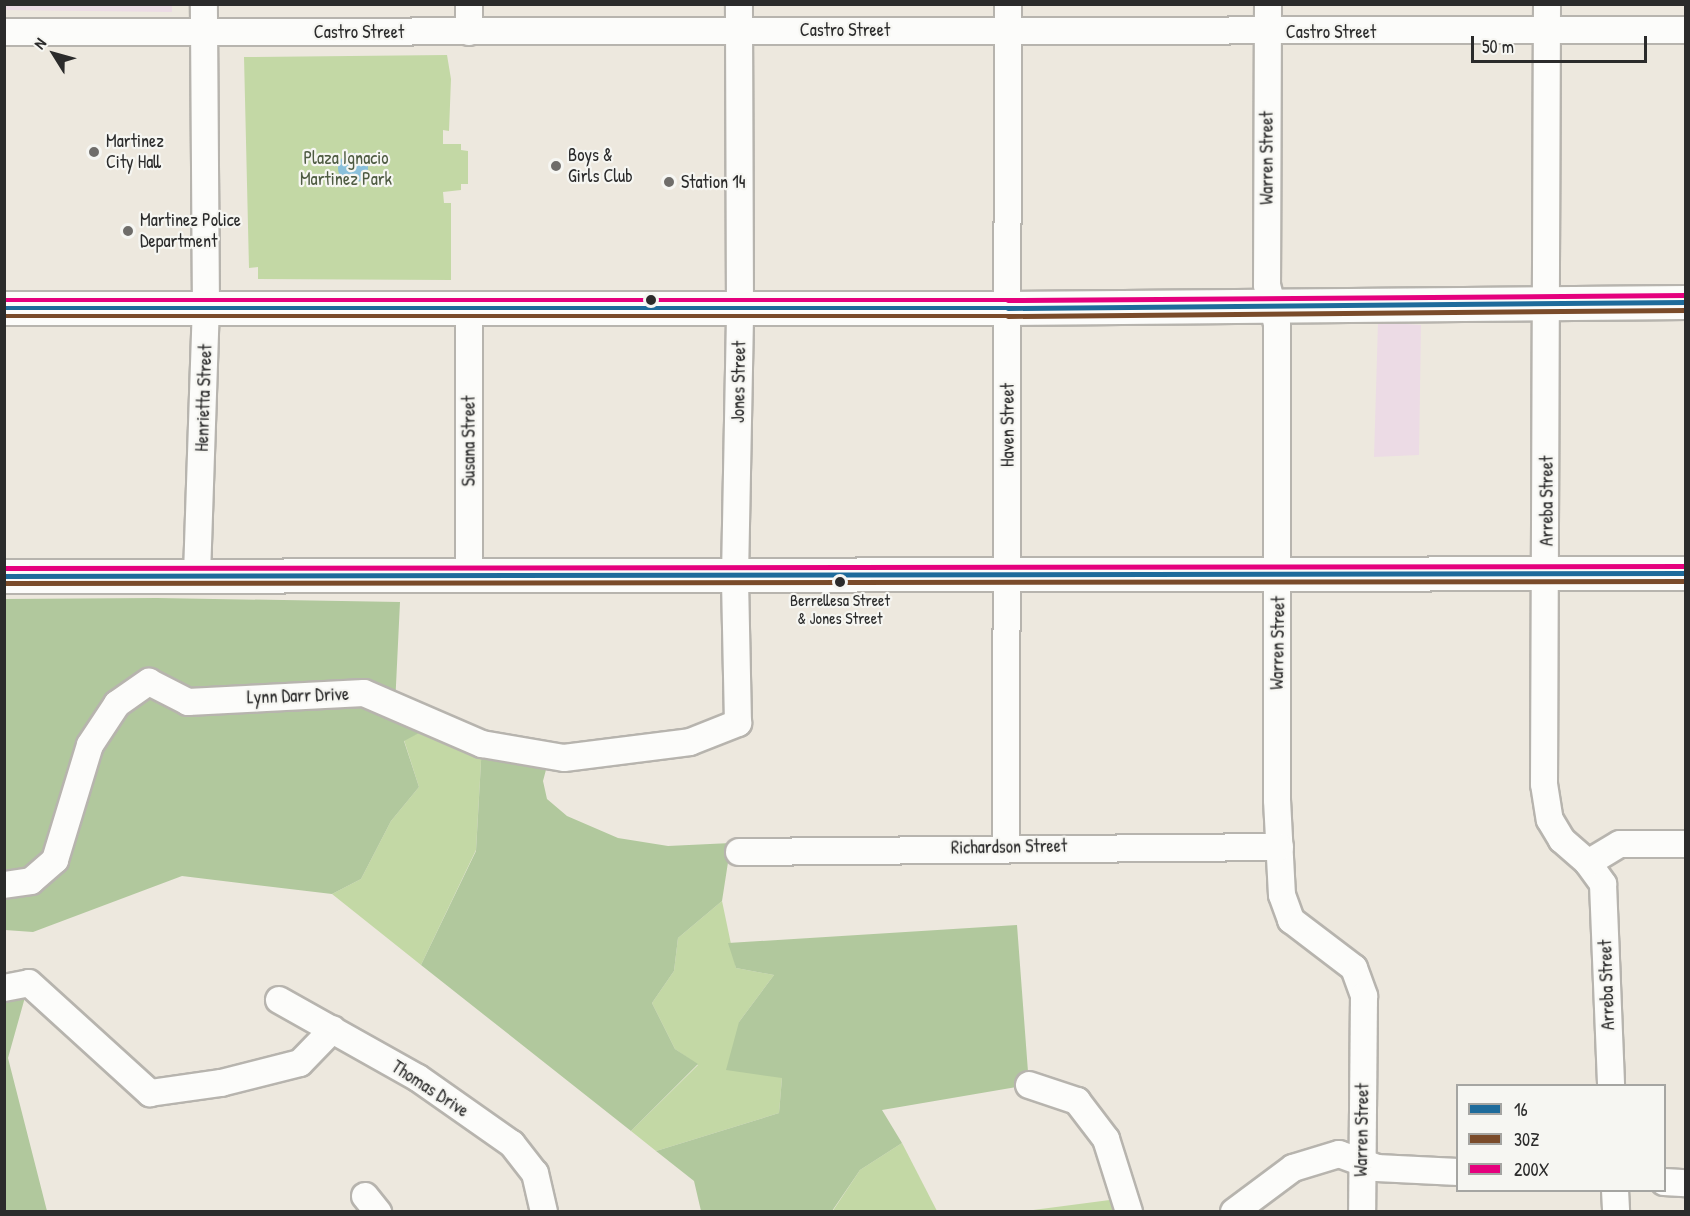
<!DOCTYPE html>
<html>
<head>
<meta charset="utf-8">
<style>
  body { margin:0 }
  #map { position:relative; width:1690px; height:1216px; overflow:hidden; background:#ede8de; font-family:"Patrick Hand",sans-serif }
  div>[style] { position:absolute }
  .built>* { inset:0; background:#ecdbe5 }
  .green>* { inset:0; background:#c3d8a5 }
  .forest>* { inset:0; background:#b1c89d }
  .water>* { inset:0; background:#8ac0db }
  .round { border-radius:50% }
  .roads { filter:drop-shadow(2px 0 #b7b4ae) drop-shadow(-2px 0 #b7b4ae) drop-shadow(0 2px #b7b4ae) drop-shadow(0 -2px #b7b4ae) }
  .street>* { height:26px; margin:-13px; padding:0 13px; transform-origin:13px; border-radius:13px; background:#fcfcfa }
  .secondary>* { height:33px; margin:-16.5px; padding:0 16.5px; transform-origin:16.5px; border-radius:16.5px; background:#fcfcfa }
  .bus-1>* { height:4.5px; margin:-2.25px; padding:0 2.25px; transform-origin:2.25px; border-radius:2.25px; background:#1e6b9b }
  .bus-2>* { height:4.5px; margin:-2.25px; padding:0 2.25px; transform-origin:2.25px; border-radius:2.25px; background:#7a4b2a }
  .bus-3>* { height:4.5px; margin:-2.25px; padding:0 2.25px; transform-origin:2.25px; border-radius:2.25px; background:#e5007d }
  .dots>* { width:16px; height:16px; translate:-50% -50%; box-sizing:border-box; border:3px solid #f6f6f2; border-radius:50% }
  span { translate:-50% -50%; white-space:nowrap; text-align:center; line-height:1.15; -webkit-text-stroke:4.5px #f6f6f2; paint-order:stroke }
  .bus-label { font-size:16px; color:#2b2b2b }
  .street-label { font-size:18px; color:#2b2b2b }
  .poi-label { font-size:18px; color:#2b2b2b }
  .left { translate:0 -50%; text-align:left }
  .park-label { font-size:18px; color:#4e5b42 }
  .frame { position:absolute; inset:0; border:6px solid #2b2b2b; pointer-events:none }
  .legend { position:absolute; left:1456px; top:1084px; width:210px; height:108px; box-sizing:border-box; background:#f6f6f2; border:2px solid #a5a5a2; margin:0; padding:8px 10px; list-style:none; font-size:18px; color:#2b2b2b }
  .legend li { display:flex; align-items:center; gap:12px; height:30px }
  .legend b { width:30px; border:2px solid #a5a5a2 }
  .north { position:absolute; left:24px; top:24px; width:60px; height:60px; -webkit-text-stroke:4px #f6f6f2; paint-order:stroke; rotate:307deg; font-size:16px; font-weight:700; line-height:24px; text-align:center; color:#2b2b2b }
  .north::after { content:''; display:block; margin:auto; width:21px; height:27px; background:#2b2b2b; clip-path:polygon(50% 0,100% 100%,50% 72%,0 100%) }
  .scale { position:absolute; left:1471px; top:36px; width:176px; height:27px; box-sizing:border-box; border:3px solid #2b2b2b; border-top:0; padding-left:8px; font-size:18px; line-height:21px; white-space:nowrap; color:#2b2b2b; -webkit-text-stroke:4px #f6f6f2; paint-order:stroke }
</style>
</head>
<body>
<div id="map">
  <div class="built">
    <i style="clip-path:polygon(5px 4px,172px 4px,172px 12px,5px 10px)"></i>
    <i style="clip-path:polygon(1378px 322px,1421px 325px,1419px 455px,1374px 457px)"></i>
  </div>
  <div class="green">
    <i style="clip-path:polygon(447px 55px,451px 79px,449px 131px,443px 130px,443px 144px,461px 144px,461px 150px,468px 151px,468px 184px,461px 184px,461px 190px,443px 192px,444px 203px,451px 203px,451px 280px,258px 279px,258px 267px,249px 268px,244px 57px)"></i>
    <i style="clip-path:polygon(436px 724px,482px 744px,476px 850px,421px 965px,332px 894px,361px 879px,391px 821px,419px 787px,404px 740px)"></i>
    <i style="clip-path:polygon(722px 901px,736px 968px,774px 975px,739px 1022px,782px 1078px,779px 1113px,656px 1151px,631px 1131px,698px 1065px,675px 1049px,652px 1003px,674px 971px,678px 938px)"></i>
    <i style="clip-path:polygon(902px 1143px,937px 1211px,832px 1212px,860px 1170px)"></i>
    <i style="clip-path:polygon(1125px 1198px,1129px 1212px,1018px 1212px)"></i>
  </div>
  <div class="forest">
    <i style="clip-path:polygon(157px 598px,400px 602px,395px 706px,436px 724px,404px 741px,419px 787px,391px 821px,361px 879px,332px 894px,182px 876px,33px 932px,5px 930px,4px 599px)"></i>
    <i style="clip-path:polygon(482px 744px,547px 766px,543px 781px,547px 799px,567px 816px,618px 838px,668px 846px,731px 843px,722px 901px,678px 938px,674px 971px,652px 1003px,675px 1049px,698px 1064px,631px 1131px,421px 965px,476px 851px)"></i>
    <i style="clip-path:polygon(1017px 925px,1029px 1085px,882px 1110px,902px 1143px,860px 1170px,832px 1211px,701px 1211px,694px 1181px,656px 1151px,779px 1113px,782px 1078px,726px 1070px,739px 1022px,774px 975px,736px 968px,728px 943px)"></i>
    <i style="clip-path:polygon(29px 983px,8px 1058px,47px 1211px,5px 1211px,4px 988px)"></i>
  </div>
  <div class="water">
    <i class="round" style="left:338px;top:153px;width:30px;height:30px"></i>
  </div>
  <div class="roads">
    <div class="street">
      <i style="left:469px;top:4px;width:28px;rotate:90deg"></i>
      <i style="left:1268px;top:4px;width:281px;rotate:90.2deg"></i>
      <i style="left:1267px;top:285px;width:40px;rotate:75.6deg"></i>
      <i style="left:1277px;top:324px;width:476px;rotate:90deg"></i>
      <i style="left:1277px;top:800px;width:95px;rotate:87deg"></i>
      <i style="left:1282px;top:895px;width:27px;rotate:70deg"></i>
      <i style="left:1291px;top:920px;width:79px;rotate:37.3deg"></i>
      <i style="left:1354px;top:968px;width:30px;rotate:70deg"></i>
      <i style="left:1364px;top:996px;width:216px;rotate:90.5deg"></i>
      <i style="left:1547px;top:4px;width:780px;rotate:90.22deg"></i>
      <i style="left:1544px;top:784px;width:36px;rotate:81deg"></i>
      <i style="left:1550px;top:820px;width:23px;rotate:59deg"></i>
      <i style="left:1562px;top:840px;width:35px;rotate:41deg"></i>
      <i style="left:1588px;top:863px;width:26px;rotate:54deg"></i>
      <i style="left:1603px;top:884px;width:202px;rotate:87.7deg"></i>
      <i style="left:4px;top:32px;width:1682px;rotate:-0.07deg"></i>
      <i style="left:469px;top:308px;width:265px;rotate:90deg"></i>
      <i style="left:197px;top:575px;width:266px;rotate:-88.1deg"></i>
      <i style="left:206px;top:309px;width:305px;rotate:-90.4deg"></i>
      <i style="left:1006px;top:846px;width:842px;rotate:-89.86deg"></i>
      <i style="left:739px;top:852px;width:541px;rotate:-0.53deg"></i>
      <i style="left:1588px;top:863px;width:37px;rotate:-31deg"></i>
      <i style="left:1620px;top:844px;width:66px"></i>
      <i style="left:4px;top:885px;width:27px;rotate:-8deg"></i>
      <i style="left:31px;top:881px;width:32px;rotate:-41deg"></i>
      <i style="left:55px;top:860px;width:120px;rotate:-73.1deg"></i>
      <i style="left:90px;top:745px;width:49px;rotate:-56.6deg"></i>
      <i style="left:117px;top:704px;width:39px;rotate:-35deg"></i>
      <i style="left:149px;top:682px;width:44px;rotate:27.1deg"></i>
      <i style="left:188px;top:702px;width:176px;rotate:-2.9deg"></i>
      <i style="left:364px;top:693px;width:129px;rotate:23.4deg"></i>
      <i style="left:482px;top:744px;width:83px;rotate:9.7deg"></i>
      <i style="left:564px;top:758px;width:127px;rotate:-7.2deg"></i>
      <i style="left:690px;top:742px;width:52px;rotate:-21.6deg"></i>
      <i style="left:738px;top:723px;width:146px;rotate:-91.2deg"></i>
      <i style="left:735px;top:577px;width:270px;rotate:-88.9deg"></i>
      <i style="left:740px;top:307px;width:303px;rotate:-90.2deg"></i>
      <i style="left:4px;top:988px;width:25px;rotate:-11deg"></i>
      <i style="left:29px;top:983px;width:164px;rotate:42.3deg"></i>
      <i style="left:150px;top:1093px;width:72px;rotate:-8deg"></i>
      <i style="left:221px;top:1083px;width:81px;rotate:-14.2deg"></i>
      <i style="left:300px;top:1063px;width:47px;rotate:-45.9deg"></i>
      <i style="left:279px;top:1000px;width:159px;rotate:29.3deg"></i>
      <i style="left:418px;top:1078px;width:115px;rotate:35.1deg"></i>
      <i style="left:512px;top:1144px;width:37px;rotate:52deg"></i>
      <i style="left:535px;top:1173px;width:40px;rotate:77deg"></i>
      <i style="left:1029px;top:1085px;width:51px;rotate:18.4deg"></i>
      <i style="left:1077px;top:1101px;width:48px;rotate:52.7deg"></i>
      <i style="left:1106px;top:1139px;width:77px;rotate:72.5deg"></i>
      <i style="left:1664px;top:1182px;width:22px;rotate:3deg"></i>
      <i style="left:1615px;top:1190px;width:22px;rotate:87deg"></i>
      <i style="left:365px;top:1196px;width:21px;rotate:51deg"></i>
      <i style="left:1234px;top:1212px;width:74px;rotate:-36.7deg"></i>
      <i style="left:1293px;top:1168px;width:48px;rotate:-16.9deg"></i>
      <i style="left:1339px;top:1154px;width:40px;rotate:20.2deg"></i>
      <i style="left:1377px;top:1168px;width:81px;rotate:2.8deg"></i>
    </div>
    <div class="secondary">
      <i style="left:4px;top:308px;width:1004px"></i>
      <i style="left:1008px;top:308px;width:678px;rotate:-0.51deg"></i>
      <i style="left:4px;top:576px;width:1682px;rotate:-0.1deg"></i>
    </div>
  </div>
  <div class="bus-1">
    <i style="left:4px;top:308px;width:1004px"></i>
    <i style="left:1008px;top:308px;width:678px;rotate:-0.51deg"></i>
    <i style="left:4px;top:576px;width:1682px;rotate:-0.1deg"></i>
  </div>
  <div class="bus-2">
    <i style="left:4px;top:316px;width:1004px"></i>
    <i style="left:1008px;top:316px;width:678px;rotate:-0.51deg"></i>
    <i style="left:4px;top:583px;width:1682px;rotate:-0.07deg"></i>
  </div>
  <div class="bus-3">
    <i style="left:4px;top:300px;width:1004px"></i>
    <i style="left:1008px;top:300px;width:678px;rotate:-0.42deg"></i>
    <i style="left:4px;top:568px;width:1682px;rotate:-0.07deg"></i>
  </div>
  <div class="dots">
    <i style="left:94px;top:152px;background:#6f6d6a"></i>
    <i style="left:556px;top:166px;background:#6f6d6a"></i>
    <i style="left:669px;top:182px;background:#6f6d6a"></i>
    <i style="left:128px;top:231px;background:#6f6d6a"></i>
    <i style="left:651px;top:300px;background:#2b2b2b"></i>
    <i style="left:840px;top:582px;background:#2b2b2b"></i>
  </div>
  <div class="bus-label">
    <span style="left:840px;top:609px">Berrellesa Street<br>&amp; Jones Street</span>
  </div>
  <div class="street-label">
    <span style="left:845px;top:30px">Castro Street</span>
    <span style="left:359px;top:32px">Castro Street</span>
    <span style="left:1331px;top:32px">Castro Street</span>
    <span style="left:1267px;top:158px;rotate:-90deg">Warren Street</span>
    <span style="left:739px;top:382px;rotate:-89deg">Jones Street</span>
    <span style="left:204px;top:398px;rotate:-88deg">Henrietta Street</span>
    <span style="left:1008px;top:425px;rotate:-90deg">Haven Street</span>
    <span style="left:469px;top:441px;rotate:-90deg">Susana Street</span>
    <span style="left:1547px;top:501px;rotate:-90deg">Arreba Street</span>
    <span style="left:1278px;top:643px;rotate:-89deg">Warren Street</span>
    <span style="left:298px;top:696px;rotate:-2deg">Lynn Darr Drive</span>
    <span style="left:1009px;top:847px;rotate:-1deg">Richardson Street</span>
    <span style="left:1607px;top:985px;rotate:-92deg">Arreba Street</span>
    <span style="left:430px;top:1089px;rotate:33deg">Thomas Drive</span>
    <span style="left:1362px;top:1130px;rotate:-89deg">Warren Street</span>
  </div>
  <div class="poi-label">
    <span class="left" style="left:106px;top:152px">Martinez<br>City Hall</span>
    <span class="left" style="left:568px;top:166px">Boys &amp;<br>Girls Club</span>
    <span class="left" style="left:681px;top:182px">Station 14</span>
    <span class="left" style="left:140px;top:231px">Martinez Police<br>Department</span>
  </div>
  <div class="park-label">
    <span style="left:346px;top:169px">Plaza Ignacio<br>Martinez Park</span>
  </div>
  <div class="frame"></div>
  <ul class="legend">
  <li><b style="height:8px;background:#1e6b9b"></b>16</li>
  <li><b style="height:8px;background:#7a4b2a"></b>30Z</li>
  <li><b style="height:8px;background:#e5007d"></b>200X</li>
  </ul>
  <div class="north">N</div>
  <div class="scale">50 m</div>
</div>
</body>
</html>
